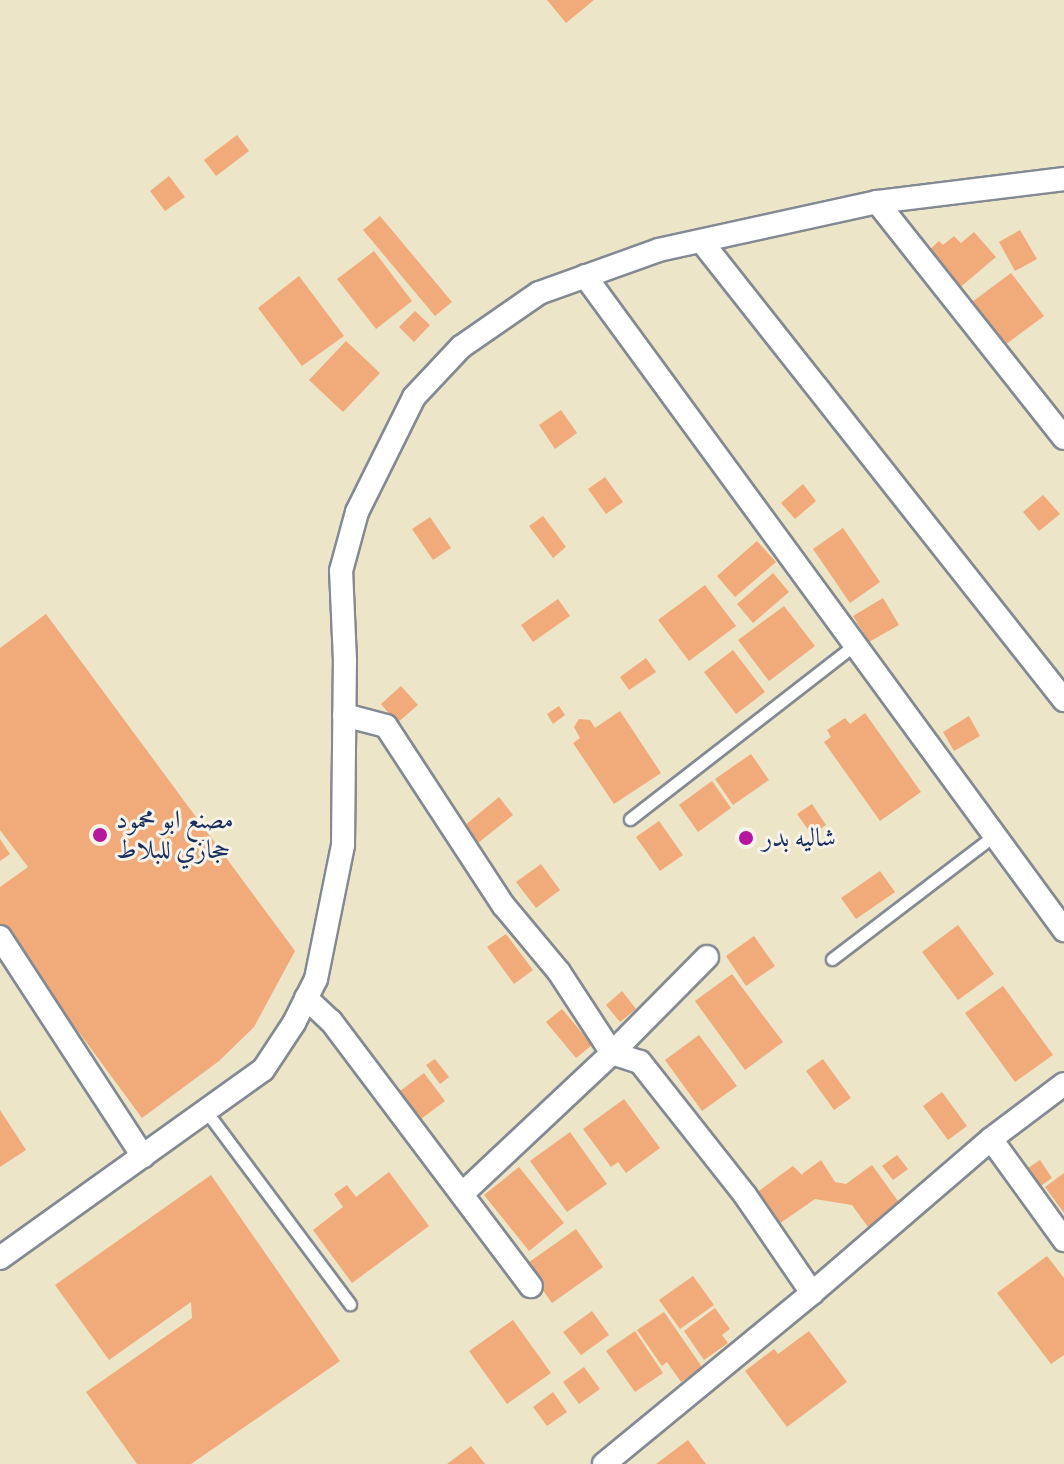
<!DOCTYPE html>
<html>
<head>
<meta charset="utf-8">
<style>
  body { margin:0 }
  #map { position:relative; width:1064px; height:1464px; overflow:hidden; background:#ede5c8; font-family:"EB Garamond",Amiri,serif }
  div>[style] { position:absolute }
  .building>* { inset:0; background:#f1aa79 }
  .roads { filter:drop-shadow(2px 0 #848a93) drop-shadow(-2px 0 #848a93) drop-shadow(0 2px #848a93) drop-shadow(0 -2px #848a93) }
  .service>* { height:11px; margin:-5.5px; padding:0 5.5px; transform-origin:5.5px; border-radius:5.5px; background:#fff }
  .minor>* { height:22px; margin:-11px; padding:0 11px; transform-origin:11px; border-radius:11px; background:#fff }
  .dots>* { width:22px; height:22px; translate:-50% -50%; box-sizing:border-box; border:4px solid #f7f3e8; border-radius:50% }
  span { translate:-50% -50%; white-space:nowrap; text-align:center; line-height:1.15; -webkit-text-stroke:6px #f7f3e8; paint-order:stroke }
  .poi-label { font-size:26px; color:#1b2f5e }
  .left { translate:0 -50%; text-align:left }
</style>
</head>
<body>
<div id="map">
  <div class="building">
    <i style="clip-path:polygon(547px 0,594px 0,566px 23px)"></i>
    <i style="clip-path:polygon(237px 135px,249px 151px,216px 176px,204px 160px)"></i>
    <i style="clip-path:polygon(169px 176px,185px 197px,165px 211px,150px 191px)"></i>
    <i style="clip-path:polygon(380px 216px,452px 302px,435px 316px,363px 230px)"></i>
    <i style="clip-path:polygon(1020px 230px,1037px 259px,1015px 271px,999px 242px)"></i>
    <i style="clip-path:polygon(974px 232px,996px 257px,957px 290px,925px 254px,939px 241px,943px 245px,954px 236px,961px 243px)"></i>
    <i style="clip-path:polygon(374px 251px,412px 301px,376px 329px,337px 279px)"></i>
    <i style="clip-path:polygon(1011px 273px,1044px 316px,1001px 348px,968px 305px)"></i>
    <i style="clip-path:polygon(299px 276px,344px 336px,302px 366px,258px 308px)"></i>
    <i style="clip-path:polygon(415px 311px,430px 325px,414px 342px,399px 327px)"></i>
    <i style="clip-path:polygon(346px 341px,380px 373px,343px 412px,309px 380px)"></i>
    <i style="clip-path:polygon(561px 410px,577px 433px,555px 449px,539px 425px)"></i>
    <i style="clip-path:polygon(605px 477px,623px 502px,606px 514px,588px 489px)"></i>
    <i style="clip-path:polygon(803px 484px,816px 501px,795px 519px,781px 503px)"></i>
    <i style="clip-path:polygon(1043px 495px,1060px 514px,1039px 531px,1023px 512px)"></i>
    <i style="clip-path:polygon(543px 516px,566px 547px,553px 558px,529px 526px)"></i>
    <i style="clip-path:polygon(430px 517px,451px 548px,433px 560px,412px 529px)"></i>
    <i style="clip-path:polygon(843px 528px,880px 582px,850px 603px,813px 549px)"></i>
    <i style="clip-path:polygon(757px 541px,776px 562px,735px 597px,717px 576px)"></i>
    <i style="clip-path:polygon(773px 573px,789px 592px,753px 623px,737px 604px)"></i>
    <i style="clip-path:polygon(705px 585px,736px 626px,689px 661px,658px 620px)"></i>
    <i style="clip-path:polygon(883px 598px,899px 625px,869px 642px,853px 616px)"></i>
    <i style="clip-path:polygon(558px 599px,570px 616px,533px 642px,521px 625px)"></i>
    <i style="clip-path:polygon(784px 606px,815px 646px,769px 681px,738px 640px)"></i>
    <i style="clip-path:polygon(46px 614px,295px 951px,254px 1027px,219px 1061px,142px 1118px,0 925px,0 887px,28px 867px,0 830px,0 648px)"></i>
    <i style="clip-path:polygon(733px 650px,765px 692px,736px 714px,704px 672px)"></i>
    <i style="clip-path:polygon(646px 658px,656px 672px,629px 690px,620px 677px)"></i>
    <i style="clip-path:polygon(401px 686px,418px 705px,397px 723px,381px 704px)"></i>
    <i style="clip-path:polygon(559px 706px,565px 715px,553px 724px,547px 714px)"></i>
    <i style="clip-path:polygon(620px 711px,661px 773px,614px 804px,573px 743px,580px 738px,574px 727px,579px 719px,590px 720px,595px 728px)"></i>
    <i style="clip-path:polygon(865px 713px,921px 792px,880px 821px,824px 742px,831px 737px,827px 730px,845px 718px,850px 724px)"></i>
    <i style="clip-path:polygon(969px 716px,980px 736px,954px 751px,943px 732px)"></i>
    <i style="clip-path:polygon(751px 754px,769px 780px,733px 805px,715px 779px)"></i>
    <i style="clip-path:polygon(712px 781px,731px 808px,698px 832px,679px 805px)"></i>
    <i style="clip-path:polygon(499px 797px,513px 815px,478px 843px,464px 826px)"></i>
    <i style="clip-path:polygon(812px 804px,826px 825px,812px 835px,797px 814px)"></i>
    <i style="clip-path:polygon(659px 821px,683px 855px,660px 871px,636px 837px)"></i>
    <i style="clip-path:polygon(0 839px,10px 854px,0 861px)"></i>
    <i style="clip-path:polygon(541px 864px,560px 890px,536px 908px,516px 882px)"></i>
    <i style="clip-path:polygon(880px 871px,895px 892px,856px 919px,841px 898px)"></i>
    <i style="clip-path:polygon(958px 925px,994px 974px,958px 1000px,922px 952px)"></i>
    <i style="clip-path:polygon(506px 934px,533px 970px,514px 984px,487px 947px)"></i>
    <i style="clip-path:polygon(754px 936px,775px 966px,746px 986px,726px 956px)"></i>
    <i style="clip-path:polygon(732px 974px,783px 1042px,745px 1070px,695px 1001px)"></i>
    <i style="clip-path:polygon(1003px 986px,1053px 1055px,1015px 1082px,965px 1013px)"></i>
    <i style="clip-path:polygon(622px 991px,636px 1009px,620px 1022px,606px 1005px)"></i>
    <i style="clip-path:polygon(562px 1009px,592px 1045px,576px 1058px,546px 1022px)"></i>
    <i style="clip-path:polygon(699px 1035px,737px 1086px,702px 1111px,665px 1060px)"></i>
    <i style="clip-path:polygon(435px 1059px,449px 1077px,440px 1084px,426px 1065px)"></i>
    <i style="clip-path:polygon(823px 1059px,851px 1098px,834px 1110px,806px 1071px)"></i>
    <i style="clip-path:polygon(424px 1073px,445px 1101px,421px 1119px,400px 1091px)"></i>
    <i style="clip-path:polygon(942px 1092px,967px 1126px,948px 1140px,923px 1106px)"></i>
    <i style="clip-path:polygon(624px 1099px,660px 1148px,626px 1173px,618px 1162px,611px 1167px,583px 1129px)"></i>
    <i style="clip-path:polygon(0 1110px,26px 1150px,0 1167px)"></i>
    <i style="clip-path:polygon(570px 1132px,607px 1184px,567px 1212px,530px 1161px)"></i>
    <i style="clip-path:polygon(897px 1155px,908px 1169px,893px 1180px,882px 1166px)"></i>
    <i style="clip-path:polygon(821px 1160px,835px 1182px,846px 1184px,872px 1165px,900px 1204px,868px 1227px,852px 1205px,815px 1199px,779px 1224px,756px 1193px,793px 1166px,804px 1177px,802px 1174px)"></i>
    <i style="clip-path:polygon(1040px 1160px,1052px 1178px,1035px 1190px,1022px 1172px)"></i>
    <i style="clip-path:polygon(519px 1167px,564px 1223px,529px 1251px,484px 1195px)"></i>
    <i style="clip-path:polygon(389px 1172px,429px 1226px,352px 1283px,313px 1230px,343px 1207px,334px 1194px,347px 1185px,356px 1197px)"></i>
    <i style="clip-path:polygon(1064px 1173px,1064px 1213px,1045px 1187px)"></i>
    <i style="clip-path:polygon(211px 1175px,340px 1361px,191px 1464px,137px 1464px,86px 1392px,192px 1318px,191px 1302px,109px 1360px,55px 1285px)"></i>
    <i style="clip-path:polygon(576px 1229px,603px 1267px,552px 1303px,525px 1265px)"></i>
    <i style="clip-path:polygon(1047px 1256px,1064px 1278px,1064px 1355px,1051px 1364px,997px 1293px)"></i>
    <i style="clip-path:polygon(693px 1276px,714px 1305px,680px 1329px,659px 1300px)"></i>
    <i style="clip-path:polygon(715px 1308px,730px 1329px,722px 1335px,728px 1343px,704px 1360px,684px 1331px)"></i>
    <i style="clip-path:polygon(592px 1311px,609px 1335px,581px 1355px,563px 1332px)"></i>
    <i style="clip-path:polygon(664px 1312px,702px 1367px,681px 1382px,667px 1362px,662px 1366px,637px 1330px)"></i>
    <i style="clip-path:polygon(513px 1320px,551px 1373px,507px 1404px,469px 1351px)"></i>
    <i style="clip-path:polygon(635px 1331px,663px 1373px,635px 1392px,606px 1351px)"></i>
    <i style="clip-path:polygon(809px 1331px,847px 1382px,787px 1427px,745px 1371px,774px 1349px,778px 1354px)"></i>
    <i style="clip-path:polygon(584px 1367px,600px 1389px,579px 1404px,563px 1382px)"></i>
    <i style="clip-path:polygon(553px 1392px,567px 1412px,547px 1426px,533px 1407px)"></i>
    <i style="clip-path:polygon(688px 1440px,706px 1464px,656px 1464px)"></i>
    <i style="clip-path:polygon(471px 1446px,485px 1464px,447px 1464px)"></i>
  </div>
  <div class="roads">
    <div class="service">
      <i style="left:630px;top:819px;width:286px;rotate:-37.8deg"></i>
      <i style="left:832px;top:959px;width:205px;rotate:-37.3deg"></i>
      <i style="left:206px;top:1111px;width:241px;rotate:53.3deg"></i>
    </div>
    <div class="minor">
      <i style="left:877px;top:202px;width:301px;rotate:51.6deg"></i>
      <i style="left:702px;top:242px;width:584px;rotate:51.68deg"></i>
      <i style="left:585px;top:276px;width:811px;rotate:53.78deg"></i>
      <i style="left:344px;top:715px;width:43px;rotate:14.7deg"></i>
      <i style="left:386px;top:726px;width:215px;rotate:56.8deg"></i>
      <i style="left:504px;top:906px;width:86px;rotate:50.2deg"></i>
      <i style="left:559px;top:972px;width:97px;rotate:56.8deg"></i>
      <i style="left:612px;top:1053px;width:29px;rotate:18deg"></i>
      <i style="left:640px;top:1062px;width:169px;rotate:51.7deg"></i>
      <i style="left:745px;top:1195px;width:119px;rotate:55.6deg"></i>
      <i style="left:812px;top:1293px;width:236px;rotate:-40.7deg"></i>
      <i style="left:991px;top:1139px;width:91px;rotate:-37deg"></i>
      <i style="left:0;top:937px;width:262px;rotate:56.9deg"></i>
      <i style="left:306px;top:998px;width:34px;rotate:43deg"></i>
      <i style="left:331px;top:1021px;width:332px;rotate:53deg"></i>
      <i style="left:991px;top:1139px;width:125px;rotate:54.1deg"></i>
      <i style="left:462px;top:1194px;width:206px;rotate:-43.2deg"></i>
      <i style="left:612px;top:1053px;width:135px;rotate:-45.3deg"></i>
      <i style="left:0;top:1258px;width:323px;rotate:-35.6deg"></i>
      <i style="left:263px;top:1070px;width:56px;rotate:-56.6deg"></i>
      <i style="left:294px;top:1023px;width:49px;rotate:-63.4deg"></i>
      <i style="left:316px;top:979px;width:137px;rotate:-78.6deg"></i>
      <i style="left:343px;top:845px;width:184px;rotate:-89.4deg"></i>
      <i style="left:345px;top:661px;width:90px;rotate:-92.5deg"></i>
      <i style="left:341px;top:571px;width:61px;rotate:-74.8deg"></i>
      <i style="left:357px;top:512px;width:128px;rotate:-63.6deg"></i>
      <i style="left:414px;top:397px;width:69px;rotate:-46.8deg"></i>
      <i style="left:461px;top:347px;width:95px;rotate:-34.7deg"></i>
      <i style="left:539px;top:293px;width:127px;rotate:-19.7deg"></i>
      <i style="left:659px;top:250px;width:223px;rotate:-12.4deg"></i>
      <i style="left:877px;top:202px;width:188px;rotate:-7deg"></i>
      <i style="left:604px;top:1464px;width:269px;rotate:-39.4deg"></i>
    </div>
  </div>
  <div class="dots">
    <i style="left:100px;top:835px;background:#b5179e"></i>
    <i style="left:746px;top:838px;background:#b5179e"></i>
  </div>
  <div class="poi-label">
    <span class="left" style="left:116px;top:835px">مصنع ابو محمود<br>حجازي للبلاط</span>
    <span class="left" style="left:762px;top:838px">شاليه بدر</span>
  </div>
</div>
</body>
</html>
